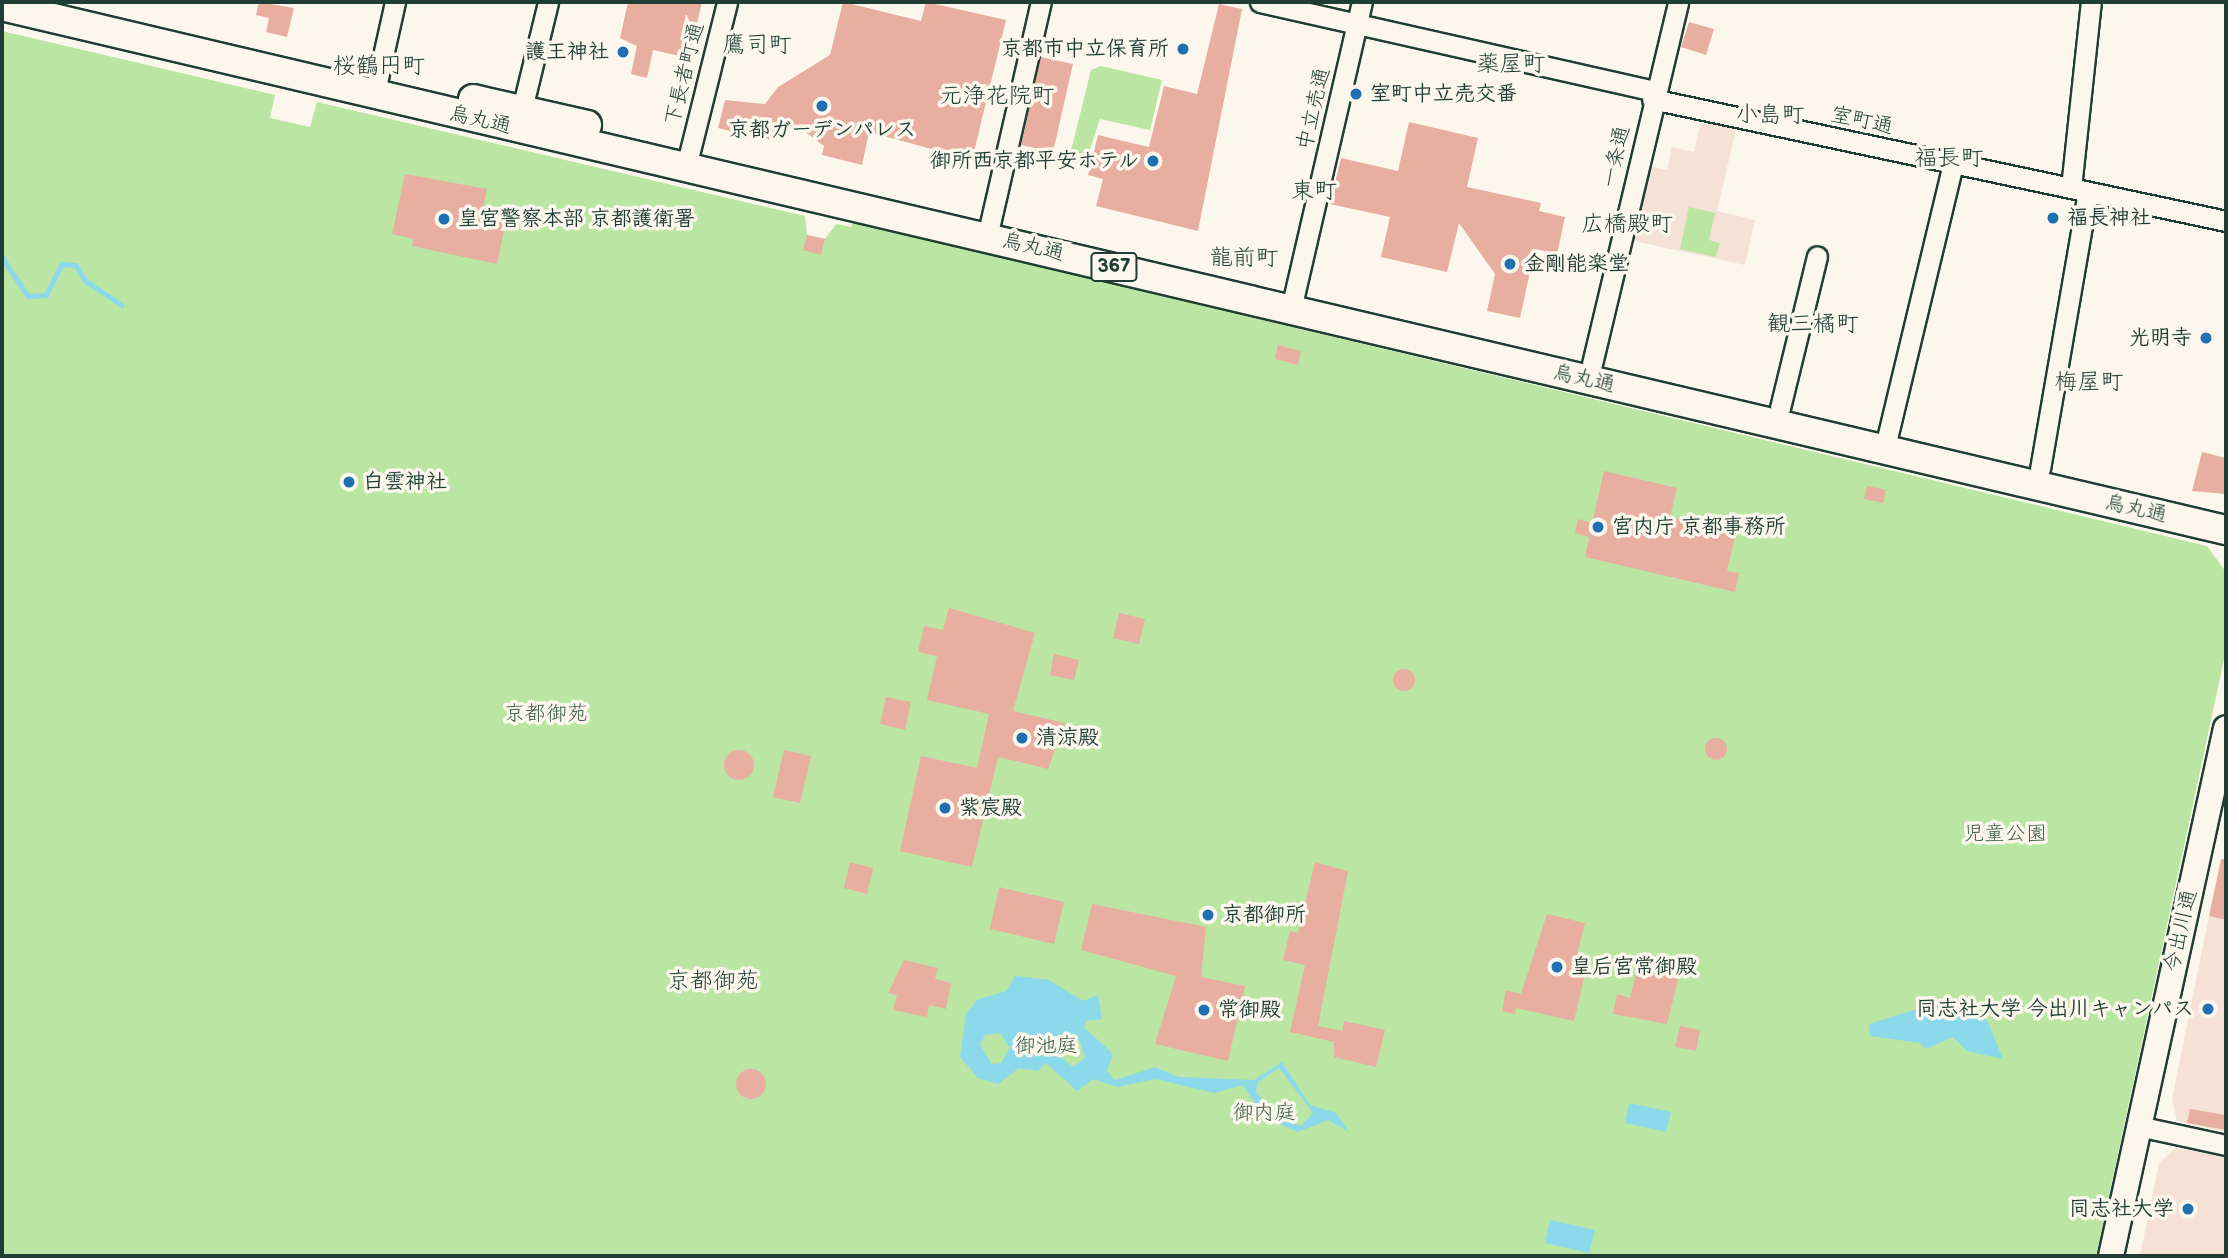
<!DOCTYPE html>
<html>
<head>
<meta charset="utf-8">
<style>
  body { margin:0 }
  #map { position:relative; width:2228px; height:1258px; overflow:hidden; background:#fbf7ec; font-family:"Balsamiq Sans","Klee One",sans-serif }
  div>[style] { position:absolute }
  .built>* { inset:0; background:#f5e1d6 }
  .green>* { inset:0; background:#bae5a2 }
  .water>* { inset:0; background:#8cd9eb }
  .stream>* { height:4.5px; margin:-2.25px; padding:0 2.25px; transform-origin:2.25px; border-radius:2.25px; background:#8cd9eb }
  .building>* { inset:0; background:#e8afa1 }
  .round { border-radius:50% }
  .roads { filter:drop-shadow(2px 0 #1f3d34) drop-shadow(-2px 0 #1f3d34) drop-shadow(0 2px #1f3d34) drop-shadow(0 -2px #1f3d34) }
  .minor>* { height:19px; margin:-9.5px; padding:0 9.5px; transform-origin:9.5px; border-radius:9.5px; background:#fbf7ec }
  .major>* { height:24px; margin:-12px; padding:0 12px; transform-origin:12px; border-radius:12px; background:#fbf7ec }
  .highway>* { height:28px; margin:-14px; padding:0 14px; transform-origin:14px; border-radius:14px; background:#fbf7ec }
  .dots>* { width:19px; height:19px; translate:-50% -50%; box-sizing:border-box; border:4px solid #fbf7ec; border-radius:50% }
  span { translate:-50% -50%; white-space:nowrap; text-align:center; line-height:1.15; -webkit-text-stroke:7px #fbf7ec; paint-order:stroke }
  .shield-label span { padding:2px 5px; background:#fbf7ec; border:2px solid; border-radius:5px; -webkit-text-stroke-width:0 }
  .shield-label { font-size:19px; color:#1f3d34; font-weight:700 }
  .poi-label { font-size:21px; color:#1f3d34; font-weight:700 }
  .right { translate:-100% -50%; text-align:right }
  .left { translate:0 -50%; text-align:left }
  .street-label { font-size:21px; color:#1f3d34 }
  .park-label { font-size:21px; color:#3e5f4a }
  .neighbourhood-label { font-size:23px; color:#1f3d34 }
  .frame { position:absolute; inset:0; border:4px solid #1f3d34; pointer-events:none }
</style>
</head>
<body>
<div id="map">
  <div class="built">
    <i style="clip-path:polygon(1702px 116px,1737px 125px,1717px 211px,1755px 220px,1745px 265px,1629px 240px,1644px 165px,1667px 170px,1672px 147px,1694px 152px)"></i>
    <i style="clip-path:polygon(2209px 916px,2226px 920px,2226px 1132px,2177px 1121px,2172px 1099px)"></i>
    <i style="clip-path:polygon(2175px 1148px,2226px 1156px,2226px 1256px,2140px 1256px,2159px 1163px)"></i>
  </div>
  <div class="green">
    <i style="clip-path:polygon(2px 31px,275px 95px,270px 118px,310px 127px,317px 102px,805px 216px,807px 235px,825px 239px,836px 224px,851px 227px,853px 222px,2207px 546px,2226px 572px,2226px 650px,2096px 1256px,2px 1256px)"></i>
    <i style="clip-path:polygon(1101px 66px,1162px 80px,1150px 130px,1100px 119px,1087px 158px,1070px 155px,1091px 70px)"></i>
    <i style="clip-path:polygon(1689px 207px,1715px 213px,1709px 240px,1720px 243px,1716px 257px,1680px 249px)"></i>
  </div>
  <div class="water">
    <i style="clip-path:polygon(evenodd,1015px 976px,1049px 980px,1083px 1001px,1098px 995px,1102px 1019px,1086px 1021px,1084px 1027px,1113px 1054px,1107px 1071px,1115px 1080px,1155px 1067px,1179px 1077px,1254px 1080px,1282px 1062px,1310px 1105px,1336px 1113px,1349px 1132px,1328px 1120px,1298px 1132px,1286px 1127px,1262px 1114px,1243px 1085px,1214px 1093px,1156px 1079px,1117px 1087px,1093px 1079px,1077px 1091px,1046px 1063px,1038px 1071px,1019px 1068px,998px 1084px,978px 1078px,960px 1057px,966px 1014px,977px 1000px,1006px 991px,1015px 976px,1000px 1033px,1010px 1048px,1001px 1063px,992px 1064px,980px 1045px,985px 1035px,1000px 1033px,1015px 976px,1069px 1035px,1080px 1041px,1085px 1058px,1073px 1067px,1054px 1051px,1059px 1038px,1069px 1035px,1015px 976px,1279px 1068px,1313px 1113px,1301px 1126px,1273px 1116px,1256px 1091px,1258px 1082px,1279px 1068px)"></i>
    <i style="clip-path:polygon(1933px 1004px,1966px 1007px,1987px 1020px,2003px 1059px,1967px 1051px,1953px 1037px,1926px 1049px,1920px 1043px,1870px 1036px,1869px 1024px)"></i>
    <i style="clip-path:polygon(1629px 1103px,1671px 1112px,1666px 1132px,1625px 1123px)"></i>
    <i style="clip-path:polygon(1550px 1220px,1595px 1230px,1589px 1253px,1545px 1243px)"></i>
  </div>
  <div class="stream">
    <i style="left:2px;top:257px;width:47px;rotate:56.3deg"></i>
    <i style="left:28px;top:296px;width:18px;rotate:-3deg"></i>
    <i style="left:46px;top:295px;width:35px;rotate:-63deg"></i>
    <i style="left:62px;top:264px;width:14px;rotate:4deg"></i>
    <i style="left:76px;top:265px;width:19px;rotate:58deg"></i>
    <i style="left:86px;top:281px;width:43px;rotate:33.7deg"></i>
  </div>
  <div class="building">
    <i style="clip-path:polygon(259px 2px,294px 8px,287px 37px,266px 32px,269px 18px,256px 15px)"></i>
    <i style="clip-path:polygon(628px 2px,702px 2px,689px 58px,653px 50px,647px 78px,631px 74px,637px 46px,620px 38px)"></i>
    <i style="clip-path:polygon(843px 2px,921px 21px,926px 2px,1006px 20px,972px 160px,869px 132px,862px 165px,822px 155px,824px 146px,796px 125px,771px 140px,718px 128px,725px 100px,765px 104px,778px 87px,830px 55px)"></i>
    <i style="clip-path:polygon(1219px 4px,1242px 9px,1198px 231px,1096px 206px,1103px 179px,1088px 175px,1098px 135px,1149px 147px,1164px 86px,1197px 94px)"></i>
    <i style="clip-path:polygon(1689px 22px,1714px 29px,1706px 55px,1681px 47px)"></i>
    <i style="clip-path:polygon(1041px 57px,1073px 64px,1053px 152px,1021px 145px)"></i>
    <i style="clip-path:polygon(1409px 122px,1478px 138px,1467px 187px,1541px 203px,1539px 211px,1565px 217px,1557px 254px,1535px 249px,1520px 318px,1487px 311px,1495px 274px,1459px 223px,1447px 272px,1381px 257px,1390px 217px,1330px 204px,1341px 158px,1398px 171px)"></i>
    <i style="clip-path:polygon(405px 174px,487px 189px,481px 216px,506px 222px,497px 264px,412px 246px,414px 239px,392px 234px)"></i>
    <i style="clip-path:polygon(807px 235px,825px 239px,821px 255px,803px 250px)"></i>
    <i style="clip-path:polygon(1278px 345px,1301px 351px,1298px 365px,1275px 359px)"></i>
    <i style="clip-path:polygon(2202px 452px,2226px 458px,2226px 494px,2192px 491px)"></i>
    <i style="clip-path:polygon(1604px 471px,1677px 488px,1670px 517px,1736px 532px,1727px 571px,1739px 573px,1735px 592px,1585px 557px,1589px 537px,1575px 533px,1578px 519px,1592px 523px)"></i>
    <i style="clip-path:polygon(1867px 486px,1886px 490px,1883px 503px,1864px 499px)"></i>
    <i style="clip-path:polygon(949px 608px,1035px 633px,1013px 711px,1065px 723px,1048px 769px,998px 757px,972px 867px,900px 851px,921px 756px,977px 768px,989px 714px,927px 700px,937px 656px,918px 652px,924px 626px,943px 630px)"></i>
    <i style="clip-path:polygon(1119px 613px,1145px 619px,1139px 644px,1113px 638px)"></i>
    <i style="clip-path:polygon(1054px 654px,1079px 660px,1074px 680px,1050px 675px)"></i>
    <i class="round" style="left:1393px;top:669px;width:22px;height:22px"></i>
    <i style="clip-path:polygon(886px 697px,911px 702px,905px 730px,880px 724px)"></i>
    <i class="round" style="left:1705px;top:738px;width:22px;height:22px"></i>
    <i class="round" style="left:724px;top:750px;width:30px;height:30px"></i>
    <i style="clip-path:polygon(784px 750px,811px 756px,800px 803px,773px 797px)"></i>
    <i style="clip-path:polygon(2221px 859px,2226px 859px,2226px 920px,2209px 916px)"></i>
    <i style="clip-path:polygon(850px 862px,873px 868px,867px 894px,844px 888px)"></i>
    <i style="clip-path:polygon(1315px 862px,1348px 871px,1318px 1026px,1342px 1031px,1344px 1021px,1385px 1030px,1376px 1067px,1334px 1057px,1334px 1042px,1290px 1032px,1305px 965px,1283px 960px,1290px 931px,1298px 933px)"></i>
    <i style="clip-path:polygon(999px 887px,1064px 902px,1054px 944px,990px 929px)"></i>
    <i style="clip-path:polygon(1092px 904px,1206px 927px,1201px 977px,1245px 986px,1228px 1061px,1155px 1044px,1176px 976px,1081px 950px)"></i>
    <i style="clip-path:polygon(1547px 914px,1585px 923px,1575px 963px,1587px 966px,1574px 1021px,1516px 1008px,1515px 1014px,1502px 1011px,1506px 990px,1521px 994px)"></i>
    <i style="clip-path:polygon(904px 960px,938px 968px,935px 979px,951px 983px,946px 1009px,929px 1005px,927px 1017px,893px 1010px,897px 995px,888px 993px)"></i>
    <i style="clip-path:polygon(1637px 969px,1679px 976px,1667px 1024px,1613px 1014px,1617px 994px,1630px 998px)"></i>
    <i style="clip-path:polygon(1680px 1026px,1700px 1030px,1696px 1051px,1675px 1047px)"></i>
    <i class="round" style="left:736px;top:1069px;width:30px;height:30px"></i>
    <i style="clip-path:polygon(2190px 1109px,2226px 1115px,2226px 1130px,2187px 1123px)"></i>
  </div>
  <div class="roads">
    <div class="minor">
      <i style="left:1260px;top:2px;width:404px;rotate:12.7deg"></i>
      <i style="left:374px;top:96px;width:96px;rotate:-77.4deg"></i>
      <i style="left:1652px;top:99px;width:587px;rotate:12deg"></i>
      <i style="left:522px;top:109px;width:110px;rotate:-76.3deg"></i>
      <i style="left:686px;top:167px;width:170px;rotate:-76deg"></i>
      <i style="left:2071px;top:188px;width:187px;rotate:-83.9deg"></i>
      <i style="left:987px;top:237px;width:241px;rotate:-77.1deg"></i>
      <i style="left:1291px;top:309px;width:315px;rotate:-77deg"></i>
      <i style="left:1592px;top:364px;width:372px;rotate:-76.6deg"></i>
      <i style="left:1780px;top:408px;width:156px;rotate:-76.3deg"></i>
      <i style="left:1884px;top:451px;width:296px;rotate:-76.5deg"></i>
      <i style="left:2040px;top:469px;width:281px;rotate:-80.2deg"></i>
      <i style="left:2138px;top:1126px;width:90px;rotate:12.2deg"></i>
    </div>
    <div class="major">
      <i style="left:2111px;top:1256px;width:540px;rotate:-77.71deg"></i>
    </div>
    <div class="highway">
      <i style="left:2px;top:6px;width:2285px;rotate:13.26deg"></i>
      <i style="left:473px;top:99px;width:117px;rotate:12.8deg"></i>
    </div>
  </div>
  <div class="dots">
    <i style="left:1183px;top:49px;background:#1f6fb2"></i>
    <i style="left:623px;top:52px;background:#1f6fb2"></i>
    <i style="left:1356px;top:94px;background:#1f6fb2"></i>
    <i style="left:822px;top:106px;background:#1f6fb2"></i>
    <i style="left:1153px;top:161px;background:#1f6fb2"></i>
    <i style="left:2053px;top:218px;background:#1f6fb2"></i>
    <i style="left:444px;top:219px;background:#1f6fb2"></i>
    <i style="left:1510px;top:264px;background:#1f6fb2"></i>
    <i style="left:2206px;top:338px;background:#1f6fb2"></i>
    <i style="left:349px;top:482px;background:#1f6fb2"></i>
    <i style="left:1598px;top:527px;background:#1f6fb2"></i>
    <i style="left:1022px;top:738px;background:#1f6fb2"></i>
    <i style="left:945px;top:808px;background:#1f6fb2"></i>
    <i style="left:1208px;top:915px;background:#1f6fb2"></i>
    <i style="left:1557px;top:967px;background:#1f6fb2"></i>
    <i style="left:2208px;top:1009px;background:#1f6fb2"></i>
    <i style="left:1204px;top:1010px;background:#1f6fb2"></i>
    <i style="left:2188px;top:1209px;background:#1f6fb2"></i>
  </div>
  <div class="shield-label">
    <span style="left:1114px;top:267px">367</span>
  </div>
  <div class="poi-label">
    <span class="right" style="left:1169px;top:49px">京都市中立保育所</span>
    <span class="right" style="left:609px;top:52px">護王神社</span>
    <span class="left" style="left:1370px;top:94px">室町中立売交番</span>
    <span style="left:822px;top:130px">京都ガーデンパレス</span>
    <span class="right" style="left:1139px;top:161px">御所西京都平安ホテル</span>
    <span class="left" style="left:2067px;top:218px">福長神社</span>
    <span class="left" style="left:458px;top:219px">皇宮警察本部 京都護衛署</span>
    <span class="left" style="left:1524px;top:264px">金剛能楽堂</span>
    <span class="right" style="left:2192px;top:338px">光明寺</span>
    <span class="left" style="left:363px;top:482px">白雲神社</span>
    <span class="left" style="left:1612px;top:527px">宮内庁 京都事務所</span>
    <span class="left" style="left:1036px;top:738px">清涼殿</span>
    <span class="left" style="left:959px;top:808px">紫宸殿</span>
    <span class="left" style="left:1222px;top:915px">京都御所</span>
    <span class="left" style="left:1571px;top:967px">皇后宮常御殿</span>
    <span class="right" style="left:2194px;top:1009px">同志社大学 今出川キャンパス</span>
    <span class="left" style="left:1218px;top:1010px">常御殿</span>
    <span class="right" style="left:2174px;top:1209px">同志社大学</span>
  </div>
  <div class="street-label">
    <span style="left:685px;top:74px;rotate:-76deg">下長者町通</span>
    <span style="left:1314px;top:109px;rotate:-77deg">中立売通</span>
    <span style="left:480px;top:120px;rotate:13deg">烏丸通</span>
    <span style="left:1862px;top:121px;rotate:12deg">室町通</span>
    <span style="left:1616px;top:157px;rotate:-77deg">一条通</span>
    <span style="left:1033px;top:247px;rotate:13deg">烏丸通</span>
    <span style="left:1584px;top:379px;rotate:13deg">烏丸通</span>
    <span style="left:2136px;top:509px;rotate:13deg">烏丸通</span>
    <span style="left:2181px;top:931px;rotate:-77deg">今出川通</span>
  </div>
  <div class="park-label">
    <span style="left:546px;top:714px">京都御苑</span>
    <span style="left:2005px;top:834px">児童公園</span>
    <span style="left:1046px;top:1046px">御池庭</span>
    <span style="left:1264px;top:1113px">御内庭</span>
  </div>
  <div class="neighbourhood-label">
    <span style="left:757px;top:45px">鷹司町</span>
    <span style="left:1511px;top:64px">薬屋町</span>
    <span style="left:379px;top:66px">桜鶴円町</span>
    <span style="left:997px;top:96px">元浄花院町</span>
    <span style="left:1770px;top:115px">小島町</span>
    <span style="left:1949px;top:158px">福長町</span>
    <span style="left:1314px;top:191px">東町</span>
    <span style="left:1627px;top:224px">広橋殿町</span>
    <span style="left:1244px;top:258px">龍前町</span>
    <span style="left:1813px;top:324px">観三橘町</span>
    <span style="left:2089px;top:382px">梅屋町</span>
    <span style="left:713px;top:981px">京都御苑</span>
  </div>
  <div class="frame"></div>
</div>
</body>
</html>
